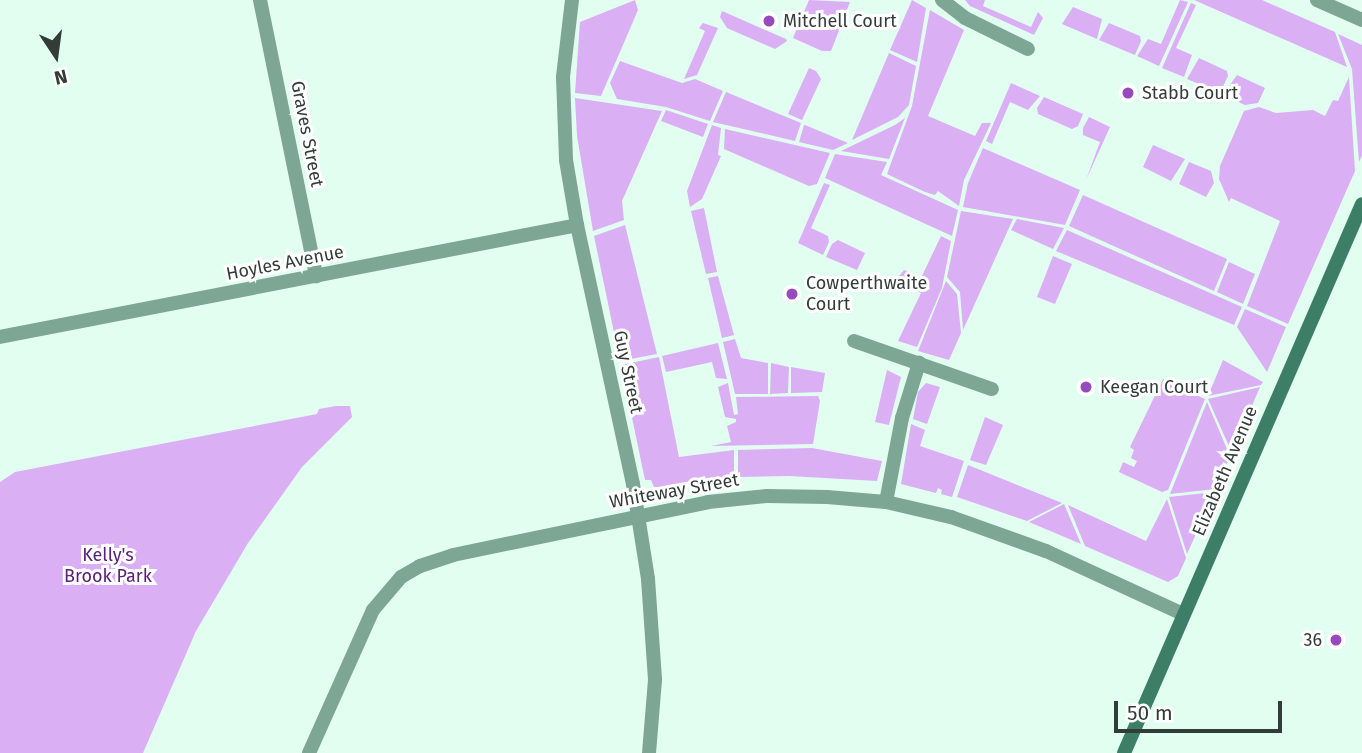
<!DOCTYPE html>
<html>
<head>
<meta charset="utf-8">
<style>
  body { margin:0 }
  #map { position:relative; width:1362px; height:753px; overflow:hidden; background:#e2fef1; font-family:"Fira Sans",sans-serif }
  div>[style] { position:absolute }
  .green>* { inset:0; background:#daaff4 }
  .minor>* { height:14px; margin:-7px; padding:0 7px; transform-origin:7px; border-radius:7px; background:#7da694 }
  .secondary>* { height:14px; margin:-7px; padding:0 7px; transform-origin:7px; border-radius:7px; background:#3d7f66 }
  .dots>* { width:19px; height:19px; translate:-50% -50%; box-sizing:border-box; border:4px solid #fff; border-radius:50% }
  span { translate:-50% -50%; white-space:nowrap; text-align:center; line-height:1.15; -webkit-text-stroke:6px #fff; paint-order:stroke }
  .poi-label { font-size:18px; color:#323d38 }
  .left { translate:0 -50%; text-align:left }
  .right { translate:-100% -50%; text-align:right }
  .street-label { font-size:18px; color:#323d38 }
  .park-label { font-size:18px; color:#5b2078 }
  .north { position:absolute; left:21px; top:21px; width:70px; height:70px; -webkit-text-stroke:5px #fff; paint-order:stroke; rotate:167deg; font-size:19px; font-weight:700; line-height:28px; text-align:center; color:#323d38 }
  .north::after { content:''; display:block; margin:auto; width:24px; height:32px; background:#323d38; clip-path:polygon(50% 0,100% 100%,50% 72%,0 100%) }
  .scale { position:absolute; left:1114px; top:701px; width:168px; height:32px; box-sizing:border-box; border:4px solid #323d38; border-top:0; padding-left:9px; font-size:21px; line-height:24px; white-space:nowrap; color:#323d38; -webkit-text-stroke:5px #fff; paint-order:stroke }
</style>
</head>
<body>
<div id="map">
  <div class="green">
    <i style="clip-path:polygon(635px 0,638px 10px,601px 96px,575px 93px,580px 22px)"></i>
    <i style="clip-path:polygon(809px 0,850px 2px,831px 51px,822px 51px,793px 38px)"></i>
    <i style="clip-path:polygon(912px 0,926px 8px,917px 62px,890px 50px)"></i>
    <i style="clip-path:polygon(965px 0,985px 0,983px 6px,1031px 27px,1038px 12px,1043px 18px,1034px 35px,970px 6px)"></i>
    <i style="clip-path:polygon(1180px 0,1188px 2px,1159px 66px,1137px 56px,1148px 39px,1161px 44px)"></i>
    <i style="clip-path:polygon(1194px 0,1262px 0,1335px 32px,1347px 67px)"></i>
    <i style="clip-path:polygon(1191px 3px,1196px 5px,1176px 48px,1192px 55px,1184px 77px,1162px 68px)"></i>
    <i style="clip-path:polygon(1073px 7px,1102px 19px,1097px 39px,1062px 24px)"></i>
    <i style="clip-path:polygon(930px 10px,964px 30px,928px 116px,975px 136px,982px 123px,991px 123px,964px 180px,959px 206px,938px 191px,935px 195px,925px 192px,887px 174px,912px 106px)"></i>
    <i style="clip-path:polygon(722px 11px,786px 39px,787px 41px,775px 49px,727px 28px,720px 17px)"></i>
    <i style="clip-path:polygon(703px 23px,718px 28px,697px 75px,684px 79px,705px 31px,699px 28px)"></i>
    <i style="clip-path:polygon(1109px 23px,1140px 36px,1141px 41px,1135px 55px,1099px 40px)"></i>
    <i style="clip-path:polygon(1338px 34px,1362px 45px,1362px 155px,1359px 162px,1352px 69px)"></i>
    <i style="clip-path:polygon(889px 53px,916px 66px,909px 105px,898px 117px,852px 140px)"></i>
    <i style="clip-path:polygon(1199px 58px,1227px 71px,1228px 76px,1220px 93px,1187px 79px)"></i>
    <i style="clip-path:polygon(620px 61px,682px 83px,695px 79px,723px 91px,710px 121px,666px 107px,617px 99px,610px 83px)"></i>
    <i style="clip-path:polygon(809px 68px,816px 71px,821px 79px,802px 120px,788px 114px)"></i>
    <i style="clip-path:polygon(1237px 75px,1265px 88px,1258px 103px,1245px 105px,1223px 95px)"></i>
    <i style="clip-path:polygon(1349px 77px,1355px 171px,1288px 324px,1247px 306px,1280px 221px,1231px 198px,1229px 202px,1219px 179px,1220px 166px,1244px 111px,1259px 107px,1276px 113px,1313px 110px,1325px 116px,1333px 100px,1338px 101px)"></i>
    <i style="clip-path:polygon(1011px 83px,1040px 96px,1028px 110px,1010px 102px,992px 144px,986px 141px)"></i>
    <i style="clip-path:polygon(726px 92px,801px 123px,795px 141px,713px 122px)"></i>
    <i style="clip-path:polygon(1044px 97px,1083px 114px,1078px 126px,1072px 129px,1038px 114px,1037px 108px)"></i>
    <i style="clip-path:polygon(575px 98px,662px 111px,622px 201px,624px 220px,593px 231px,577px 136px)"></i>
    <i style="clip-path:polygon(666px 110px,708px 124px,703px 137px,661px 121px)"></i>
    <i style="clip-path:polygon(1089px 117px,1110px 127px,1086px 180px,1100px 142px,1083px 135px,1083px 128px)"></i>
    <i style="clip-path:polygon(905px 118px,889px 159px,841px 151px,895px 125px)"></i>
    <i style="clip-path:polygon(712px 125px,721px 128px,718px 155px,721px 156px,702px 199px,690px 207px,687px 191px)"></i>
    <i style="clip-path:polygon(804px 125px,805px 125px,848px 143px,833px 150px,799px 142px)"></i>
    <i style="clip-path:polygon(725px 129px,830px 153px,817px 184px,809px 186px,724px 149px)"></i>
    <i style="clip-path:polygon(1153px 145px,1185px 159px,1171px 181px,1143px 167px)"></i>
    <i style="clip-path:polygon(983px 148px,1080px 190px,1065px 225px,963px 207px,968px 183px)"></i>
    <i style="clip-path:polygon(835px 154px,887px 162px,881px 175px,958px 210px,952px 236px,825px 178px)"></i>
    <i style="clip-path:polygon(1189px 162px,1211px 171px,1214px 183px,1206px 197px,1179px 184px)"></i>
    <i style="clip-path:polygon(824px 183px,830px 185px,811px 228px,828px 236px,829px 242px,823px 255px,798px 243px)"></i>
    <i style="clip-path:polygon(1083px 195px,1227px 259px,1214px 291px,1069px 226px)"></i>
    <i style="clip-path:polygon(704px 208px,717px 272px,706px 274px,691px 211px)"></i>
    <i style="clip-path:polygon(961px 211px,1013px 219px,963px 330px,960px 292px,947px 277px)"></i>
    <i style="clip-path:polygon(1017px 219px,1064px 228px,1053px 249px,1011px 230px)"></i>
    <i style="clip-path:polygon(625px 225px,657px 354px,620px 361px,594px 236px)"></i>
    <i style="clip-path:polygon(1067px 230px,1242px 307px,1234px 325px,1056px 251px)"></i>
    <i style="clip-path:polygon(941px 236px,951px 241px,942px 288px,917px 347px,898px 341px,921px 293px,895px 281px,904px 270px,921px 278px)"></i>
    <i style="clip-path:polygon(838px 240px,865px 253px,857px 270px,826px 257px,832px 244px)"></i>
    <i style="clip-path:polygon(1053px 256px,1072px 264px,1055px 304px,1037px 297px)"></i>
    <i style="clip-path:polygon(1229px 262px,1255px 274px,1243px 304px,1217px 292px)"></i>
    <i style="clip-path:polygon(718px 276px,734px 335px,722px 338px,708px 278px)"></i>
    <i style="clip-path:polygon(946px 281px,957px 294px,961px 333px,949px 360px,918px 351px)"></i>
    <i style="clip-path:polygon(1245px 309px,1286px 327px,1267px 372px,1237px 327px)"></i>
    <i style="clip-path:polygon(735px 339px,741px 358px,768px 363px,768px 394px,735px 394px,723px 342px)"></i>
    <i style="clip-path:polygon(718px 343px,727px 379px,716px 378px,712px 362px,666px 372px,662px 356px)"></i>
    <i style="clip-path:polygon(659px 357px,679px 457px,734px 450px,734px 477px,665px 488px,654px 487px,651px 480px,645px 480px,621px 365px)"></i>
    <i style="clip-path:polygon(1223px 360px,1263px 382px,1261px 385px,1208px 396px)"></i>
    <i style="clip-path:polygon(771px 363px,789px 367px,788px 393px,770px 394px)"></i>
    <i style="clip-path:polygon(791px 367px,825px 373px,822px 392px,791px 393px)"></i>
    <i style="clip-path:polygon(887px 370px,901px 377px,889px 425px,875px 422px)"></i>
    <i style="clip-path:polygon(1163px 379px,1205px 399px,1168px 490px,1162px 492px,1119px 472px,1123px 462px,1134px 467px,1137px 461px,1131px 458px,1134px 450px,1130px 447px)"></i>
    <i style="clip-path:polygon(728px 383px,734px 415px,738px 414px,736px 397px,818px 396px,820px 401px,813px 444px,711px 446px,731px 442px,727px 426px,736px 422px,736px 419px,725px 417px,718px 387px)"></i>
    <i style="clip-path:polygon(926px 383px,940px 387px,927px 424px,913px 419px,918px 392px)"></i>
    <i style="clip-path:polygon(1260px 387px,1232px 453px,1208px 399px)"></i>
    <i style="clip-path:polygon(1207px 402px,1230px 456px,1227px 464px,1223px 462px,1216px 489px,1170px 494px)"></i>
    <i style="clip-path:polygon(336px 406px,350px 406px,352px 417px,302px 467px,248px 543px,196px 631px,143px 753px,0 753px,0 482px,15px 472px,317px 414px,319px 409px)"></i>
    <i style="clip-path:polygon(985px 417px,1003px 425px,986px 465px,970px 460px)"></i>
    <i style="clip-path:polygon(911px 424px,925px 430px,920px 446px,964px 461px,952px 497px,941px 494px,942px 490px,938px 488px,936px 493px,901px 484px)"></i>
    <i style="clip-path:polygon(812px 448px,882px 461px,877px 481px,789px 476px,738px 477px,738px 450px)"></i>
    <i style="clip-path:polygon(968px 465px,1062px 503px,1027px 521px,957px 497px)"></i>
    <i style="clip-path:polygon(1215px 492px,1187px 554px,1169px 497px)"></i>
    <i style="clip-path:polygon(1167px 499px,1186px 558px,1178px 576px,1168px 582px,1085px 546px,1068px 505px,1146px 541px)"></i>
    <i style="clip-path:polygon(1064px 504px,1081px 544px,1029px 522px)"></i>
  </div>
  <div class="minor">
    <i style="left:260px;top:0;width:282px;rotate:78.5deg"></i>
    <i style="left:572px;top:0;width:78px;rotate:96.7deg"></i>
    <i style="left:563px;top:77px;width:83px;rotate:87.9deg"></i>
    <i style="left:566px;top:160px;width:66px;rotate:80.4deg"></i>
    <i style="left:577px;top:225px;width:265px;rotate:77.8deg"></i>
    <i style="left:633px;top:484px;width:96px;rotate:81deg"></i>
    <i style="left:648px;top:579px;width:101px;rotate:86deg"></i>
    <i style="left:655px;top:680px;width:73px;rotate:94.7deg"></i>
    <i style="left:942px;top:0;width:29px;rotate:38deg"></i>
    <i style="left:965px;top:18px;width:70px;rotate:26.2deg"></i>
    <i style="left:1317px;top:0;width:49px;rotate:24deg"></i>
    <i style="left:0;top:337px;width:588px;rotate:-10.98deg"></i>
    <i style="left:854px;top:341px;width:146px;rotate:19.2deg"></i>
    <i style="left:886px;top:502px;width:86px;rotate:-79.2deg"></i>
    <i style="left:902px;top:418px;width:58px;rotate:-72.8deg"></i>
    <i style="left:309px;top:753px;width:157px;rotate:-65.9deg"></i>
    <i style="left:373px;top:610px;width:43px;rotate:-49.7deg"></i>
    <i style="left:401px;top:577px;width:22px;rotate:-30deg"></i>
    <i style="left:420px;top:566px;width:35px;rotate:-18deg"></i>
    <i style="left:453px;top:555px;width:260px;rotate:-11.7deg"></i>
    <i style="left:708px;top:502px;width:59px;rotate:-5.8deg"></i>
    <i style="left:767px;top:496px;width:60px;rotate:1deg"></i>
    <i style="left:827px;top:497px;width:59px;rotate:4.8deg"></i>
    <i style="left:886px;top:502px;width:67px;rotate:13deg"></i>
    <i style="left:951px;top:517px;width:101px;rotate:19.7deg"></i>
    <i style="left:1046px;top:551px;width:151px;rotate:24.7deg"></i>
  </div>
  <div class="secondary">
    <i style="left:1124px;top:753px;width:598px;rotate:-66.56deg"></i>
  </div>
  <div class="dots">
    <i style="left:769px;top:21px;background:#964abc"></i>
    <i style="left:1128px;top:93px;background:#964abc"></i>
    <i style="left:792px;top:294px;background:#964abc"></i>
    <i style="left:1086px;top:387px;background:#964abc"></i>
    <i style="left:1336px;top:640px;background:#964abc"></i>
  </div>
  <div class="poi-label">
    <span class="left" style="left:783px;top:21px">Mitchell Court</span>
    <span class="left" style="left:1142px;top:93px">Stabb Court</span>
    <span class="left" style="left:806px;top:294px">Cowperthwaite<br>Court</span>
    <span class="left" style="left:1100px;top:387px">Keegan Court</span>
    <span class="right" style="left:1322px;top:640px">36</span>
  </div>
  <div class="street-label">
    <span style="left:307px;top:134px;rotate:79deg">Graves Street</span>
    <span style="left:285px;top:263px;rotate:-11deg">Hoyles Avenue</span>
    <span style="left:628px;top:372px;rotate:78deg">Guy Street</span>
    <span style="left:1225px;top:471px;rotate:-67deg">Elizabeth Avenue</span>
    <span style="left:674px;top:491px;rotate:-10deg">Whiteway Street</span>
  </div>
  <div class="park-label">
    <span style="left:108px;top:566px">Kelly's<br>Brook Park</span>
  </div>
  <div class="north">N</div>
  <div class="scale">50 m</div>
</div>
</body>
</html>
